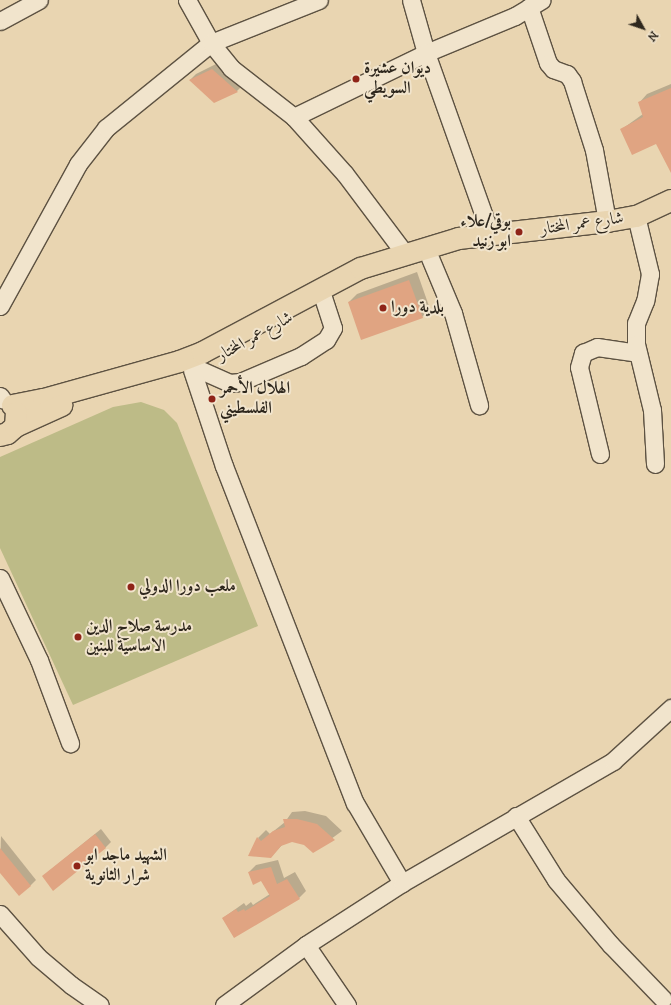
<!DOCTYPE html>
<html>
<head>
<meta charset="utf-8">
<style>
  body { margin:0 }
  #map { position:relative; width:671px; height:1005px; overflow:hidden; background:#e9d5b1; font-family:"IM FELL DW Pica",Amiri,serif }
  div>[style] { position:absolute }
  .green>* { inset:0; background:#bdbb87 }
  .shadow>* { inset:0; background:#0003 }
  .building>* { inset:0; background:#e0a482 }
  .roads { filter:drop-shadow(1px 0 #5d5242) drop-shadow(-1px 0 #5d5242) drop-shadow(0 1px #5d5242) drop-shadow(0 -1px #5d5242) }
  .minor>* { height:17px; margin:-8.5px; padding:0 8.5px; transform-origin:8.5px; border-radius:8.5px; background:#f1e4cc }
  .major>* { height:21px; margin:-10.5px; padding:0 10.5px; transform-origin:10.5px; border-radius:10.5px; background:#e9d5b1 }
  .dots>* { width:11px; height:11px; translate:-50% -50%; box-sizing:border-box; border:2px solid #f1e4cc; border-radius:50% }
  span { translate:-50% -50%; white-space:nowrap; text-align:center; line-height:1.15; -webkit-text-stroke:4px #f1e4cc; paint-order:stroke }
  .poi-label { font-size:17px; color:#2e271d; font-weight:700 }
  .left { translate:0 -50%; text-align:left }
  .right { translate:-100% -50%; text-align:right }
  .street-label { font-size:17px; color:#2e271d }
  .north { position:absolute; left:623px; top:8px; width:40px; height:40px; -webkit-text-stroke:3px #f1e4cc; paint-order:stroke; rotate:130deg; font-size:11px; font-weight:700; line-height:16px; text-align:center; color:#2e271d }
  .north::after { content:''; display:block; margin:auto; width:14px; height:18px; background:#2e271d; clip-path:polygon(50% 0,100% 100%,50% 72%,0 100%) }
</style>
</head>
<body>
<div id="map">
  <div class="green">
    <i style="clip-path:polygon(141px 402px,164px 410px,177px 423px,258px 626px,73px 705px,0 548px,0 457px,113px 407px)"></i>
  </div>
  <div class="shadow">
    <i style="clip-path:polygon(218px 63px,243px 85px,237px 91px,214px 101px,190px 80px,196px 74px)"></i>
    <i style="clip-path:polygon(671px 84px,671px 170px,656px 142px,622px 129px,643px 114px,639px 103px,647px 94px)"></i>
    <i style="clip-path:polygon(417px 272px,430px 309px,422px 317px,349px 302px,357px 294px)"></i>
    <i style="clip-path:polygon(305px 811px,326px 816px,342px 831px,313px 852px,305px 844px,292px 841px,283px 844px,271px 857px,258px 838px,266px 830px,270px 834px,285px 822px,292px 812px)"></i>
    <i style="clip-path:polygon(101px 829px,111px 842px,105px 848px,43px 876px)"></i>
    <i style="clip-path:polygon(1px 836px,36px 880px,30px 886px,0 872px)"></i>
    <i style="clip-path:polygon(278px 860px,284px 878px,295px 872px,306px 891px,299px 898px,223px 918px,244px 903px,246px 906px,251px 902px,253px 905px,270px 894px,261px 880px,249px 872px,256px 865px)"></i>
  </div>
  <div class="building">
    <i style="clip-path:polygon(212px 69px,238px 92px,214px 103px,189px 80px)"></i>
    <i style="clip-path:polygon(671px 88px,671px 173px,656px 144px,632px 155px,620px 129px,643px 117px,638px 102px)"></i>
    <i style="clip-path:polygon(409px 280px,423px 318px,361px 340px,348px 302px)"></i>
    <i style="clip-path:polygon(283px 819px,297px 819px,317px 824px,335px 840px,313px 853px,304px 845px,292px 842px,281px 846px,271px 858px,248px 856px,257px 837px,261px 841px,273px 831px,285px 827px)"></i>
    <i style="clip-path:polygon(95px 834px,106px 848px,53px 891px,42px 876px)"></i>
    <i style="clip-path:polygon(0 848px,31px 886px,19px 896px,0 873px)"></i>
    <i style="clip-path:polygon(271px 867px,277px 884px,287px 879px,300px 899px,234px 938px,222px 918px,236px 909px,238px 912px,244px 909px,245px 911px,270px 896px,261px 881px,253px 885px,248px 872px)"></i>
  </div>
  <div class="roads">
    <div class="minor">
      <i style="left:187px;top:0;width:49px;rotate:60.8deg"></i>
      <i style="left:211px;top:43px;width:32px;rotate:51deg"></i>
      <i style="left:231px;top:68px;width:80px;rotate:37.9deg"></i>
      <i style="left:294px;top:117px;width:76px;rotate:48.2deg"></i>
      <i style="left:345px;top:174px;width:100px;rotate:53.1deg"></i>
      <i style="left:411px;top:0;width:55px;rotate:74.2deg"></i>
      <i style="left:426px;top:53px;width:194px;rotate:70.4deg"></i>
      <i style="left:529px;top:7px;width:59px;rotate:71.3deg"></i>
      <i style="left:548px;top:63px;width:8px;rotate:50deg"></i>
      <i style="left:553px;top:69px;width:15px;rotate:20deg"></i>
      <i style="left:567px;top:74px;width:9px;rotate:54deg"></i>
      <i style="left:572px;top:81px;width:72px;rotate:72.3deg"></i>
      <i style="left:594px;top:150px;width:72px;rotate:79.6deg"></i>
      <i style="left:0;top:21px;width:44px;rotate:-28.3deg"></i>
      <i style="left:294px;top:117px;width:147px;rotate:-25.9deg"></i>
      <i style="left:426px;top:53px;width:96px;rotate:-22.6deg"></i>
      <i style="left:515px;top:16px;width:31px;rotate:-31deg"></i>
      <i style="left:636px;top:216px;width:60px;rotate:76.4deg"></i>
      <i style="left:650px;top:274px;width:27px;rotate:100deg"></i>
      <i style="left:645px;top:301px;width:24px;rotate:112deg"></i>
      <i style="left:636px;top:323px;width:21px;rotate:90deg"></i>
      <i style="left:636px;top:344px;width:68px;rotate:76.4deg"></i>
      <i style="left:652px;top:410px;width:54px;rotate:86.8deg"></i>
      <i style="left:430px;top:258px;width:60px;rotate:67.3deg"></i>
      <i style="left:453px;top:313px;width:96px;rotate:74.2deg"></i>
      <i style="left:0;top:306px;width:162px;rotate:-61.2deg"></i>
      <i style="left:78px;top:164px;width:46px;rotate:-52.1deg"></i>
      <i style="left:106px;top:128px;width:135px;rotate:-39deg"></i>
      <i style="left:211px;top:43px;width:116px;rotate:-21.7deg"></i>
      <i style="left:196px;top:368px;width:37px;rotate:24deg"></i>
      <i style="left:230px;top:383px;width:10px;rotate:-6deg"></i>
      <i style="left:240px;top:382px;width:66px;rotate:-23.1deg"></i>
      <i style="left:301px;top:356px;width:30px;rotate:-33deg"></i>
      <i style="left:326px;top:340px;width:14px;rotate:-60deg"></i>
      <i style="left:333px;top:328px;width:32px;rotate:-108deg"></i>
      <i style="left:192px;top:370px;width:101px;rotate:71.6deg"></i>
      <i style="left:224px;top:466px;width:362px;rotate:68.8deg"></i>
      <i style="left:355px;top:803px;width:93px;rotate:59.6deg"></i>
      <i style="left:0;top:396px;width:4px;rotate:56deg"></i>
      <i style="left:600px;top:454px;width:89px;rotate:-103.6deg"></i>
      <i style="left:579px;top:367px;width:15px;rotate:-74deg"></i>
      <i style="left:583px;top:353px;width:15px;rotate:-23deg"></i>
      <i style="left:597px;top:347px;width:41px;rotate:8.3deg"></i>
      <i style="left:0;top:578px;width:91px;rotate:64.6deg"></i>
      <i style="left:39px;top:660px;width:89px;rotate:69.5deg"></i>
      <i style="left:516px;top:816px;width:75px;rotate:58deg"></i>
      <i style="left:556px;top:880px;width:85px;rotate:49.8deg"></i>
      <i style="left:611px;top:945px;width:75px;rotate:46.1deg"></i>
      <i style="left:0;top:914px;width:57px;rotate:48.5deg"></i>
      <i style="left:38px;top:957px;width:43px;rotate:40.3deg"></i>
      <i style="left:71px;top:985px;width:35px;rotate:35deg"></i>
      <i style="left:306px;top:945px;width:73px;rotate:55.7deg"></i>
      <i style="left:224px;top:1005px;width:102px;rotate:-36.2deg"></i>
      <i style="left:306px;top:945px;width:114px;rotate:-32.9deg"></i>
      <i style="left:402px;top:883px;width:244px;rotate:-30deg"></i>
      <i style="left:613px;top:761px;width:79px;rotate:-42.4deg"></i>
    </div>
    <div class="major">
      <i style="left:12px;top:405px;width:32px;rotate:-11deg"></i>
      <i style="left:43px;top:399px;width:141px;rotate:-15.6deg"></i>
      <i style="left:179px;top:361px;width:25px;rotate:-21deg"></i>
      <i style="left:202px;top:352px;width:179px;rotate:-28deg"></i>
      <i style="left:360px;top:268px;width:102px;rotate:-17deg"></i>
      <i style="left:458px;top:238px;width:150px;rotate:-6.5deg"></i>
      <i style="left:607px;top:221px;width:29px;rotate:-10deg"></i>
      <i style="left:636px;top:216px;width:38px;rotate:-25deg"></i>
      <i style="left:15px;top:426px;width:51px;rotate:-24.5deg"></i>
      <i style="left:0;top:435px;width:7px;rotate:-16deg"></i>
      <i style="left:7px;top:433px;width:11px;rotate:-41deg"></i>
      <i style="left:15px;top:426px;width:14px;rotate:-86deg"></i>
    </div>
  </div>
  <div class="dots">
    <i style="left:356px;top:79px;background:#8f2418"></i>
    <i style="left:519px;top:232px;background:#8f2418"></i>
    <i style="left:383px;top:308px;background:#8f2418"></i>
    <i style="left:212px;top:399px;background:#8f2418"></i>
    <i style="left:131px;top:587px;background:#8f2418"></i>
    <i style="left:78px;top:637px;background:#8f2418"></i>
    <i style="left:77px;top:866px;background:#8f2418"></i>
  </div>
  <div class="poi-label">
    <span class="left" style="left:364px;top:79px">ديوان عشيرة<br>السويطي</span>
    <span class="right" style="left:511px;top:232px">بوقي/علاء<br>ابو زنيد</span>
    <span class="left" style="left:391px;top:308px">بلدية دورا</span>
    <span class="left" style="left:220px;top:399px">الهلال الأحمر<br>الفلسطيني</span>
    <span class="left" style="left:139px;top:587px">ملعب دورا الدولي</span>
    <span class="left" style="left:86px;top:637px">مدرسة صلاح الدين<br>الاساسية للبنين</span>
    <span class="left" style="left:85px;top:866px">الشهيد ماجد ابو<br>شرار الثانوية</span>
  </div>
  <div class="street-label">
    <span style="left:582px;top:224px;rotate:-8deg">شارع عمر المختار</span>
    <span style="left:255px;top:337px;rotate:-29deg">شارع عمر المختار</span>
  </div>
  <div class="north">N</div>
</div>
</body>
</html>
